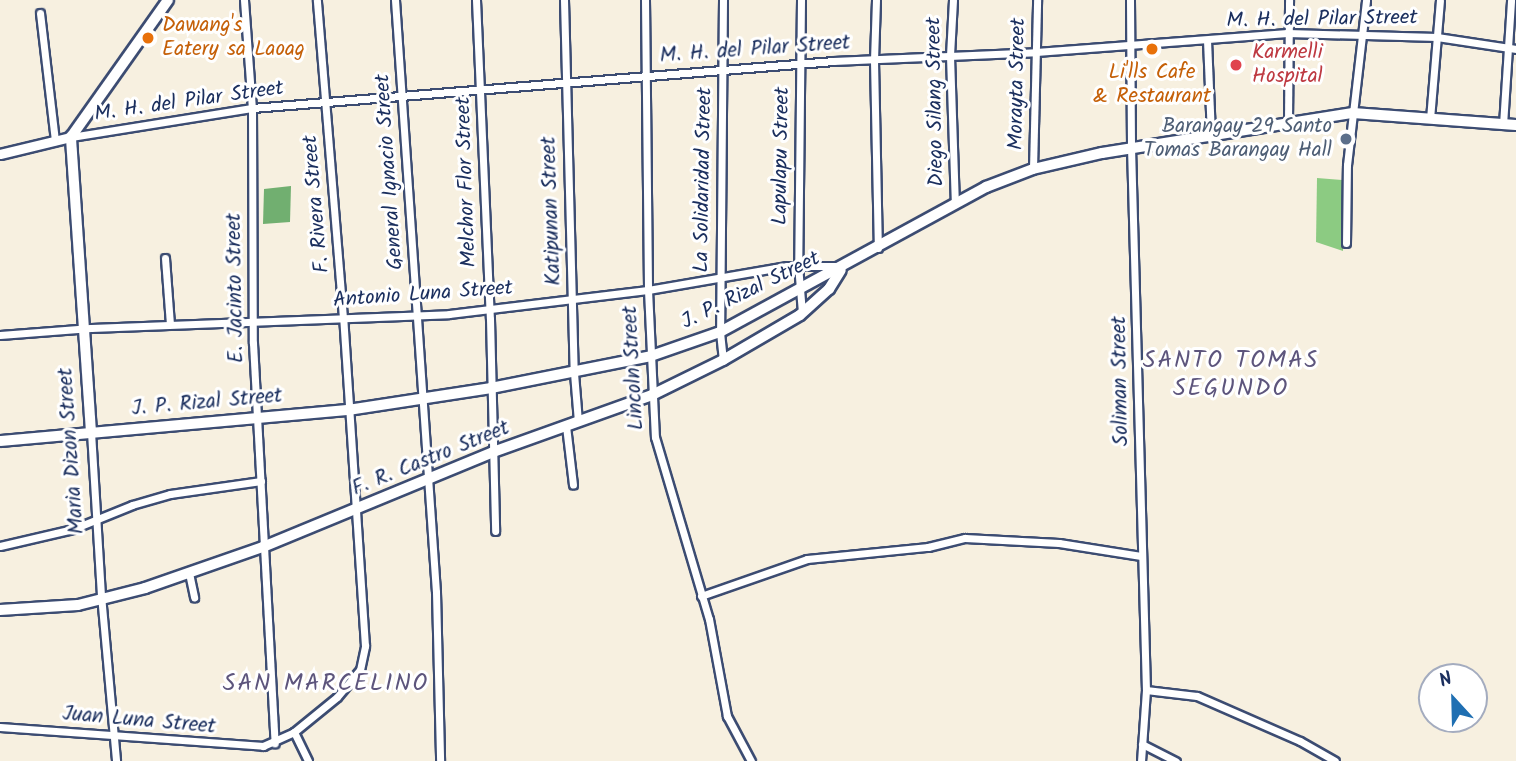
<!DOCTYPE html>
<html>
<head>
<meta charset="utf-8">
<style>
  body { margin:0 }
  #map { position:relative; width:1516px; height:761px; overflow:hidden; background:#f7f0e0; font-family:Kalam,sans-serif }
  div>[style] { position:absolute }
  .green>* { inset:0; background:#8ccb82 }
  .forest>* { inset:0; background:#71af70 }
  .roads { filter:drop-shadow(2px 0 #3c4c72) drop-shadow(-2px 0 #3c4c72) drop-shadow(0 2px #3c4c72) drop-shadow(0 -2px #3c4c72) }
  .minor>* { height:7px; margin:-3.5px; padding:0 3.5px; transform-origin:3.5px; border-radius:3.5px; background:#fff }
  .tertiary>* { height:9px; margin:-4.5px; padding:0 4.5px; transform-origin:4.5px; border-radius:4.5px; background:#fff }
  .secondary>* { height:10px; margin:-5px; padding:0 5px; transform-origin:5px; border-radius:5px; background:#fff }
  .dots>* { width:19px; height:19px; translate:-50% -50%; box-sizing:border-box; border:4px solid #fff; border-radius:50% }
  span { translate:-50% -50%; white-space:nowrap; text-align:center; line-height:1.15; -webkit-text-stroke:6px #fff; paint-order:stroke }
  .street-label { font-size:21px; color:#1b2f5e }
  .food-label { font-size:21px; color:#c56008 }
  .left { translate:0 -50%; text-align:left }
  .health-label { font-size:21px; color:#be3a42 }
  .service-label { font-size:21px; color:#4e5e75 }
  .right { translate:-100% -50%; text-align:right }
  .quarter-label { font-size:24px; color:#5d557c; letter-spacing:2px }
  .north { position:absolute; left:1418px; top:663px; width:70px; height:70px; box-sizing:border-box; background:#fff; border:2px solid #a4acbf; border-radius:50%; rotate:338deg; font-size:19px; font-weight:700; line-height:28px; text-align:center; color:#1b2f5e }
  .north::after { content:''; display:block; margin:auto; width:24px; height:32px; background:#1f6fb2; clip-path:polygon(50% 0,100% 100%,50% 72%,0 100%) }
</style>
</head>
<body>
<div id="map">
  <div class="green">
    <i style="clip-path:polygon(1317px 178px,1342px 180px,1343px 251px,1316px 242px)"></i>
  </div>
  <div class="forest">
    <i style="clip-path:polygon(291px 186px,290px 222px,263px 224px,264px 189px)"></i>
  </div>
  <div class="roads">
    <div class="minor">
      <i style="left:244px;top:0;width:108px;rotate:85.8deg"></i>
      <i style="left:252px;top:108px;width:235px;rotate:89.8deg"></i>
      <i style="left:253px;top:343px;width:401px;rotate:86.9deg"></i>
      <i style="left:395px;top:0;width:593px;rotate:86.04deg"></i>
      <i style="left:436px;top:592px;width:169px;rotate:88.6deg"></i>
      <i style="left:476px;top:0;width:319px;rotate:87.5deg"></i>
      <i style="left:490px;top:319px;width:212px;rotate:88.6deg"></i>
      <i style="left:564px;top:0;width:373px;rotate:88.5deg"></i>
      <i style="left:574px;top:373px;width:49px;rotate:85.3deg"></i>
      <i style="left:645px;top:0;width:290px;rotate:89.4deg"></i>
      <i style="left:648px;top:290px;width:147px;rotate:87.3deg"></i>
      <i style="left:655px;top:437px;width:190px;rotate:73.5deg"></i>
      <i style="left:709px;top:619px;width:99px;rotate:79.5deg"></i>
      <i style="left:727px;top:716px;width:51px;rotate:61.9deg"></i>
      <i style="left:723px;top:0;width:332px;rotate:90.5deg"></i>
      <i style="left:720px;top:332px;width:28px;rotate:84deg"></i>
      <i style="left:801px;top:0;width:265px;rotate:90.6deg"></i>
      <i style="left:798px;top:265px;width:48px;rotate:85.2deg"></i>
      <i style="left:876px;top:0;width:61px;rotate:91.9deg"></i>
      <i style="left:874px;top:61px;width:187px;rotate:88.8deg"></i>
      <i style="left:953px;top:0;width:56px;rotate:93.1deg"></i>
      <i style="left:950px;top:56px;width:147px;rotate:88.1deg"></i>
      <i style="left:1130px;top:0;width:147px;rotate:89.6deg"></i>
      <i style="left:1131px;top:147px;width:543px;rotate:88.42deg"></i>
      <i style="left:1146px;top:690px;width:71px;rotate:94deg"></i>
      <i style="left:40px;top:13px;width:129px;rotate:83.3deg"></i>
      <i style="left:1207px;top:40px;width:94px;rotate:87.6deg"></i>
      <i style="left:1430px;top:119px;width:119px;rotate:-85.2deg"></i>
      <i style="left:1288px;top:121px;width:121px;rotate:-89.5deg"></i>
      <i style="left:1503px;top:125px;width:125px;rotate:-86.3deg"></i>
      <i style="left:71px;top:137px;width:183px;rotate:-9.1deg"></i>
      <i style="left:252px;top:108px;width:583px;rotate:-4.62deg"></i>
      <i style="left:833px;top:61px;width:203px;rotate:-2.5deg"></i>
      <i style="left:1036px;top:52px;width:252px;rotate:-4.3deg"></i>
      <i style="left:1287px;top:33px;width:150px;rotate:1.5deg"></i>
      <i style="left:1437px;top:37px;width:80px;rotate:8.6deg"></i>
      <i style="left:1033px;top:169px;width:169px;rotate:-88.6deg"></i>
      <i style="left:1346px;top:243px;width:78px;rotate:-89.3deg"></i>
      <i style="left:1347px;top:165px;width:166px;rotate:-83.4deg"></i>
      <i style="left:165px;top:258px;width:66px;rotate:85.7deg"></i>
      <i style="left:0;top:335px;width:91px;rotate:-4.4deg"></i>
      <i style="left:91px;top:328px;width:358px;rotate:-2.2deg"></i>
      <i style="left:449px;top:314px;width:200px;rotate:-6.9deg"></i>
      <i style="left:648px;top:290px;width:141px;rotate:-9.8deg"></i>
      <i style="left:787px;top:266px;width:51px"></i>
      <i style="left:566px;top:426px;width:59px;rotate:83.2deg"></i>
      <i style="left:91px;top:432px;width:163px;rotate:86.5deg"></i>
      <i style="left:101px;top:595px;width:167px;rotate:84.8deg"></i>
      <i style="left:0;top:546px;width:75px;rotate:-13.1deg"></i>
      <i style="left:73px;top:529px;width:64px;rotate:-22.1deg"></i>
      <i style="left:132px;top:505px;width:40px;rotate:-16deg"></i>
      <i style="left:170px;top:494px;width:92px;rotate:-8.1deg"></i>
      <i style="left:189px;top:573px;width:25px;rotate:78deg"></i>
      <i style="left:701px;top:596px;width:112px;rotate:-19.2deg"></i>
      <i style="left:807px;top:559px;width:122px;rotate:-5.7deg"></i>
      <i style="left:928px;top:547px;width:38px;rotate:-14deg"></i>
      <i style="left:965px;top:538px;width:94px;rotate:3deg"></i>
      <i style="left:1059px;top:543px;width:83px;rotate:9deg"></i>
      <i style="left:1146px;top:690px;width:51px;rotate:6.7deg"></i>
      <i style="left:1197px;top:696px;width:112px;rotate:23.6deg"></i>
      <i style="left:1300px;top:741px;width:40px;rotate:29.7deg"></i>
      <i style="left:0;top:727px;width:264px;rotate:4.1deg"></i>
      <i style="left:263px;top:746px;width:34px;rotate:-24deg"></i>
      <i style="left:294px;top:732px;width:55px;rotate:-39.1deg"></i>
      <i style="left:337px;top:697px;width:35px;rotate:-50deg"></i>
      <i style="left:360px;top:670px;width:25px;rotate:-78deg"></i>
      <i style="left:365px;top:646px;width:329px;rotate:-93.8deg"></i>
      <i style="left:343px;top:318px;width:319px;rotate:-94.7deg"></i>
      <i style="left:294px;top:732px;width:32px;rotate:64deg"></i>
      <i style="left:1142px;top:744px;width:38px;rotate:27deg"></i>
    </div>
    <div class="tertiary">
      <i style="left:0;top:154px;width:73px;rotate:-13.5deg"></i>
    </div>
    <div class="secondary">
      <i style="left:91px;top:432px;width:296px;rotate:-93.9deg"></i>
      <i style="left:71px;top:137px;width:168px;rotate:-54.7deg"></i>
      <i style="left:0;top:441px;width:349px;rotate:-5.1deg"></i>
      <i style="left:348px;top:410px;width:145px;rotate:-8.7deg"></i>
      <i style="left:491px;top:388px;width:163px;rotate:-11.3deg"></i>
      <i style="left:651px;top:356px;width:73px;rotate:-19.2deg"></i>
      <i style="left:720px;top:332px;width:303px;rotate:-28.6deg"></i>
      <i style="left:986px;top:187px;width:50px;rotate:-21deg"></i>
      <i style="left:1033px;top:169px;width:71px;rotate:-13.1deg"></i>
      <i style="left:1102px;top:153px;width:254px;rotate:-9.1deg"></i>
      <i style="left:1353px;top:113px;width:163px;rotate:4.2deg"></i>
      <i style="left:0;top:610px;width:78px;rotate:-3.7deg"></i>
      <i style="left:78px;top:605px;width:69px;rotate:-14.2deg"></i>
      <i style="left:145px;top:588px;width:125px;rotate:-19.2deg"></i>
      <i style="left:263px;top:547px;width:249px;rotate:-22.4deg"></i>
      <i style="left:493px;top:452px;width:169px;rotate:-19.7deg"></i>
      <i style="left:652px;top:395px;width:79px;rotate:-26.2deg"></i>
      <i style="left:723px;top:360px;width:89px;rotate:-30.3deg"></i>
      <i style="left:800px;top:315px;width:39px;rotate:-42deg"></i>
      <i style="left:829px;top:289px;width:22px;rotate:-58deg"></i>
    </div>
  </div>
  <div class="dots">
    <i style="left:148px;top:38px;background:#e8710a"></i>
    <i style="left:1152px;top:49px;background:#e8710a"></i>
    <i style="left:1236px;top:65px;background:#e0444e"></i>
    <i style="left:1346px;top:139px;background:#5c6f8a"></i>
  </div>
  <div class="street-label">
    <span style="left:1322px;top:20px;rotate:-1deg">M. H. del Pilar Street</span>
    <span style="left:755px;top:50px;rotate:-4deg">M. H. del Pilar Street</span>
    <span style="left:1018px;top:84px;rotate:-89deg">Morayta Street</span>
    <span style="left:189px;top:102px;rotate:-8deg">M. H. del Pilar Street</span>
    <span style="left:936px;top:102px;rotate:-91deg">Diego Silang Street</span>
    <span style="left:782px;top:156px;rotate:-89deg">Lapulapu Street</span>
    <span style="left:390px;top:172px;rotate:-94deg">General Ignacio Street</span>
    <span style="left:704px;top:180px;rotate:-89deg">La Solidaridad Street</span>
    <span style="left:467px;top:182px;rotate:-92deg">Melchor Flor Street</span>
    <span style="left:317px;top:204px;rotate:-95deg">F. Rivera Street</span>
    <span style="left:552px;top:211px;rotate:-92deg">Katipunan Street</span>
    <span style="left:236px;top:288px;rotate:-91deg">E. Jacinto Street</span>
    <span style="left:751px;top:291px;rotate:-26deg">J. P. Rizal Street</span>
    <span style="left:423px;top:295px;rotate:-4deg">Antonio Luna Street</span>
    <span style="left:634px;top:368px;rotate:-93deg">Lincoln Street</span>
    <span style="left:1121px;top:381px;rotate:-91deg">Soliman Street</span>
    <span style="left:207px;top:403px;rotate:-5deg">J. P. Rizal Street</span>
    <span style="left:72px;top:451px;rotate:-94deg">Maria Dizon Street</span>
    <span style="left:431px;top:459px;rotate:-22deg">F. R. Castro Street</span>
    <span style="left:139px;top:721px;rotate:5deg">Juan Luna Street</span>
  </div>
  <div class="food-label">
    <span class="left" style="left:162px;top:38px">Dawang's<br>Eatery sa Laoag</span>
    <span style="left:1152px;top:85px">Li'lls Cafe<br>&amp; Restaurant</span>
  </div>
  <div class="health-label">
    <span class="left" style="left:1252px;top:65px">Karmelli<br>Hospital</span>
  </div>
  <div class="service-label">
    <span class="right" style="left:1332px;top:139px">Barangay 29 Santo<br>Tomas Barangay Hall</span>
  </div>
  <div class="quarter-label">
    <span style="left:1231px;top:375px">SANTO TOMAS<br>SEGUNDO</span>
    <span style="left:326px;top:684px">SAN MARCELINO</span>
  </div>
  <div class="north">N</div>
</div>
</body>
</html>
